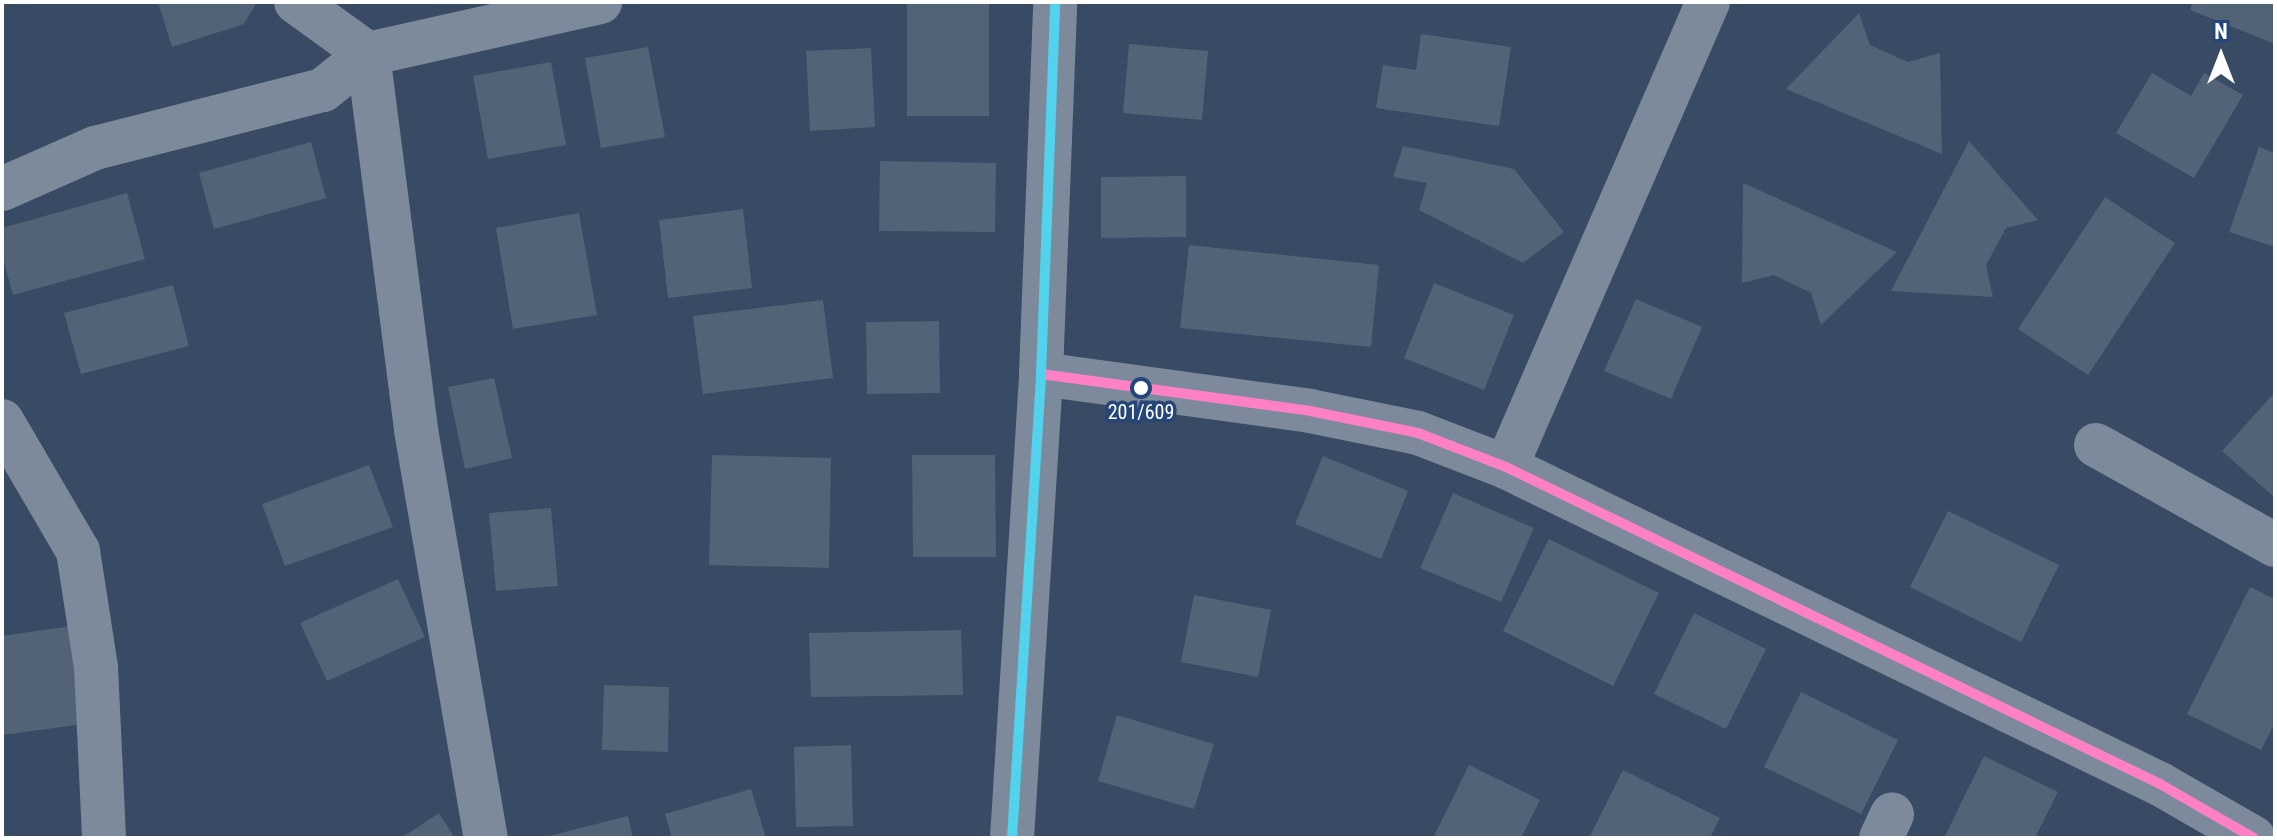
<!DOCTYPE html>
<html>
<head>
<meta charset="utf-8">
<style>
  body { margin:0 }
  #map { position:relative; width:2277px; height:840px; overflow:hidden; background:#384a64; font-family:"Roboto Condensed",sans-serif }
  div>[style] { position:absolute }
  .building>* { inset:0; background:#526277 }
  .minor>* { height:44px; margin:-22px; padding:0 22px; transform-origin:22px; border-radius:22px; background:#7c8a9b }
  .bus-1>* { height:10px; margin:-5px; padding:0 5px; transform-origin:5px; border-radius:5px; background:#ff80c5 }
  .bus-2>* { height:10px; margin:-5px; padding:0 5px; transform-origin:5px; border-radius:5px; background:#53d2ee }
  .dots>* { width:22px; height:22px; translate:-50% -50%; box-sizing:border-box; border:4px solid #254677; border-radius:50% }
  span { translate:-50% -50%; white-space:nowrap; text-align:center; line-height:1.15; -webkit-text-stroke:7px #254677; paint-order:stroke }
  .bus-label { font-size:20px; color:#fff }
  .frame { position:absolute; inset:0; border:4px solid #fff; pointer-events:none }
  .north { position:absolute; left:2181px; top:16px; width:80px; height:80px; -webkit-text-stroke:6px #254677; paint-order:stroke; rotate:0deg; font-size:22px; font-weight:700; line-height:32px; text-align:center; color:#fff }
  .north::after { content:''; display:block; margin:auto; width:28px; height:36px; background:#fff; clip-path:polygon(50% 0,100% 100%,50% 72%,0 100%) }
</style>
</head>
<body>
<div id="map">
  <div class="building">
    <i style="clip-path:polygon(158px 2px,257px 2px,244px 24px,172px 47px)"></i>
    <i style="clip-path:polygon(907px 2px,989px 2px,989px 116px,907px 116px)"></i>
    <i style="clip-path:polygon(2193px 2px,2275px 2px,2275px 44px,2190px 10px)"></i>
    <i style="clip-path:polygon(1859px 13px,1870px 45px,1908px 62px,1940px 53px,1942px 154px,1786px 89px)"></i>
    <i style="clip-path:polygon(1421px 34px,1511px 47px,1499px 126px,1376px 108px,1383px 65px,1416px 70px)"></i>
    <i style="clip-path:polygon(1129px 44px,1208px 51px,1202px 120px,1123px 113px)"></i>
    <i style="clip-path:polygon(648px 47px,665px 137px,601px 148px,585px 58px)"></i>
    <i style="clip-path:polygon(871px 48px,875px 127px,810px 131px,806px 51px)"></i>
    <i style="clip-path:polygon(551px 62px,566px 145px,488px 159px,473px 76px)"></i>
    <i style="clip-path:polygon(2152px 73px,2191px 96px,2204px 73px,2243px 95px,2194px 178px,2116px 133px)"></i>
    <i style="clip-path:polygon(1969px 141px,2038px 220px,2006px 228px,1986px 265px,1993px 297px,1891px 291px)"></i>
    <i style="clip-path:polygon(311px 142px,326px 198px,214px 229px,199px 173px)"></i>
    <i style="clip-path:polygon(1403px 146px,1514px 169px,1564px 232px,1523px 263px,1419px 210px,1427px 183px,1393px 177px)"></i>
    <i style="clip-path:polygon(2259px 147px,2275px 153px,2275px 247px,2229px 232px)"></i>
    <i style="clip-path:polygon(880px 161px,996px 163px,995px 232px,879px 231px)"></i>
    <i style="clip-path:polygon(1186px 176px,1186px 237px,1101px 238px,1101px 177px)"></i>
    <i style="clip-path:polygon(1743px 183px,1897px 252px,1821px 325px,1811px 293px,1774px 275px,1742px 283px)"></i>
    <i style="clip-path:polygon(127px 193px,145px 259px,13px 295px,2px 255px,2px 228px)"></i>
    <i style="clip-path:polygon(2105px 197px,2175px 243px,2088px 375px,2018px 329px)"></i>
    <i style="clip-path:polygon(743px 209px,752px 288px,668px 298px,659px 220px)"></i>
    <i style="clip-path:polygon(579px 213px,597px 315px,513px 329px,496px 228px)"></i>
    <i style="clip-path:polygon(1189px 245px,1379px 265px,1371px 347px,1180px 328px)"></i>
    <i style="clip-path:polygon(1434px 283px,1514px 315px,1484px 390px,1404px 358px)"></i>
    <i style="clip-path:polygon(173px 285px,189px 346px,81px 374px,64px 313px)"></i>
    <i style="clip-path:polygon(1636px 299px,1702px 327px,1671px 399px,1604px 371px)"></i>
    <i style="clip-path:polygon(823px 300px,833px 378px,703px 394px,693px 316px)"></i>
    <i style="clip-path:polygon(939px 321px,940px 393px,867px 394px,866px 322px)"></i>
    <i style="clip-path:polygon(494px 378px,512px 458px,465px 469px,448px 387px)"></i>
    <i style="clip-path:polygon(2275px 392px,2275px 498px,2222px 451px)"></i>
    <i style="clip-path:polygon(712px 455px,831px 458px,829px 568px,709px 565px)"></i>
    <i style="clip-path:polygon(912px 455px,995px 455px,996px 557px,913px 557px)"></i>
    <i style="clip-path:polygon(1323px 456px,1408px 491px,1381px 559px,1295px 524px)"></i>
    <i style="clip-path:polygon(369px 465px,393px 527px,285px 566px,262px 504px)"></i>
    <i style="clip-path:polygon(1453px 493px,1534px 528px,1501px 602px,1420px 568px)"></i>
    <i style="clip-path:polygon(551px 508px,558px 586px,496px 591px,489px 513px)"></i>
    <i style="clip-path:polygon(1948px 511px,2059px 565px,2021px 642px,1910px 587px)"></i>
    <i style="clip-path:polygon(1549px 539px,1659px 593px,1613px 686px,1503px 631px)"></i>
    <i style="clip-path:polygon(398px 579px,425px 637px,327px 681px,300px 623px)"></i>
    <i style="clip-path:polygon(2250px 587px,2275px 599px,2275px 723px,2261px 750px,2187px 714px)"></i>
    <i style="clip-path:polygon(1194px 595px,1271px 610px,1258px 677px,1181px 662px)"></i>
    <i style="clip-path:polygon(1694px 613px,1766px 649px,1726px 729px,1654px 694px)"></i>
    <i style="clip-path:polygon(71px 626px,84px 724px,2px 735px,2px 636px)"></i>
    <i style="clip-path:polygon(961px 630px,963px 695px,811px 697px,809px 633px)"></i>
    <i style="clip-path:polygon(604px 685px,669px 687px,668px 752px,602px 750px)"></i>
    <i style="clip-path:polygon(1801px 692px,1898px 740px,1861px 814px,1764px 767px)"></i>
    <i style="clip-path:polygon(1117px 715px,1214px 744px,1194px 809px,1098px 781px)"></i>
    <i style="clip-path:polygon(851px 745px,853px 826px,796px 827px,794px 747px)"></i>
    <i style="clip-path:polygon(1984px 756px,2058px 792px,2035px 838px,1944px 838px)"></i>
    <i style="clip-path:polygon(1469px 765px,1540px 800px,1521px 838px,1433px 838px)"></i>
    <i style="clip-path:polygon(1623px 770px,1720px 818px,1710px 838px,1589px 838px)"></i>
    <i style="clip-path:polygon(751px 789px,766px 838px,672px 838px,665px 814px)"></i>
    <i style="clip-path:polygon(439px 813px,455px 838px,401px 838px)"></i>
    <i style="clip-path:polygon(628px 816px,633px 838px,545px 838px,545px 837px)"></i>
  </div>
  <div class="minor">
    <i style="left:296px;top:2px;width:89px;rotate:35.8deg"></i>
    <i style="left:368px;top:54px;width:238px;rotate:-12.6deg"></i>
    <i style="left:368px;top:54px;width:379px;rotate:82.7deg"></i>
    <i style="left:416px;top:430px;width:414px;rotate:80.3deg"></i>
    <i style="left:2px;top:189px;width:102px;rotate:-23.8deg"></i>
    <i style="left:95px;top:148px;width:235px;rotate:-14.3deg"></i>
    <i style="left:323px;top:90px;width:58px;rotate:-38.7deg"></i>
    <i style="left:1041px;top:374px;width:272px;rotate:7.8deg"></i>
    <i style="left:1310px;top:411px;width:110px;rotate:11.5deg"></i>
    <i style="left:1418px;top:433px;width:94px;rotate:21.1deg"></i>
    <i style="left:1506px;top:467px;width:727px;rotate:25.86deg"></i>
    <i style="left:2160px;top:784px;width:108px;rotate:29.9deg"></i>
    <i style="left:2px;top:421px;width:151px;rotate:59.7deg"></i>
    <i style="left:78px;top:551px;width:117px;rotate:81.2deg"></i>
    <i style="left:96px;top:667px;width:171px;rotate:87.3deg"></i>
    <i style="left:2096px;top:445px;width:205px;rotate:29.2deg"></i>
    <i style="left:1506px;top:467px;width:507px;rotate:-66.52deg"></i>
    <i style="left:1012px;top:838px;width:465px;rotate:-86.4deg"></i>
    <i style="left:1041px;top:374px;width:372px;rotate:-87.8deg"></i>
    <i style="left:1881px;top:838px;width:26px;rotate:-65deg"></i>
  </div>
  <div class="bus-1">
    <i style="left:1041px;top:374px;width:272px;rotate:7.8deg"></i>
    <i style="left:1310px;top:411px;width:110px;rotate:11.5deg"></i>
    <i style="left:1418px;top:433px;width:94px;rotate:21.1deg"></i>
    <i style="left:1506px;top:467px;width:727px;rotate:25.86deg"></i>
    <i style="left:2160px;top:784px;width:108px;rotate:29.9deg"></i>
  </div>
  <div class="bus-2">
    <i style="left:1012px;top:838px;width:465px;rotate:-86.4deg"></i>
    <i style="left:1041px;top:374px;width:372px;rotate:-87.8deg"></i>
  </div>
  <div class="dots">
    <i style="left:1141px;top:388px;background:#fff"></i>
  </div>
  <div class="bus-label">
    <span style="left:1141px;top:412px">201/609</span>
  </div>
  <div class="frame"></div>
  <div class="north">N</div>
</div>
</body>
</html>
